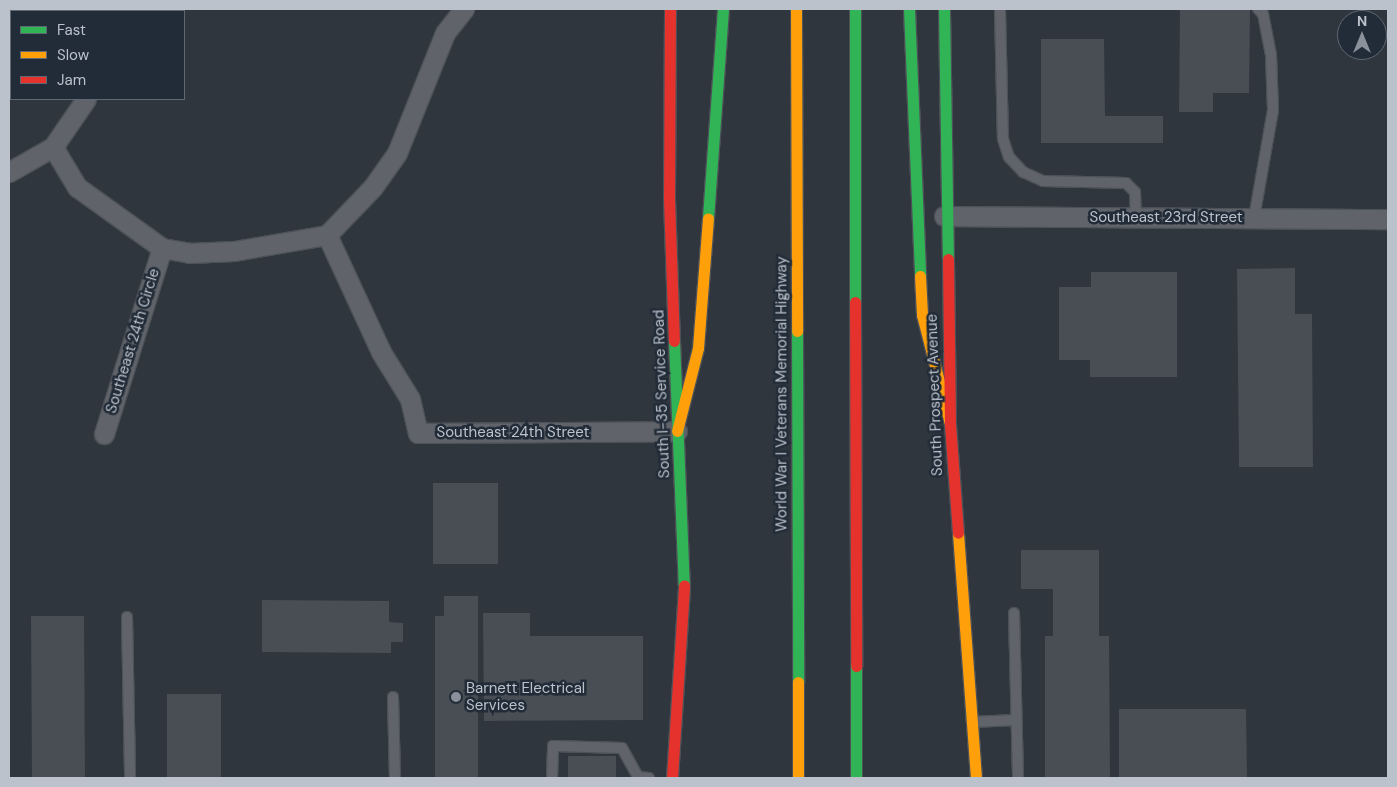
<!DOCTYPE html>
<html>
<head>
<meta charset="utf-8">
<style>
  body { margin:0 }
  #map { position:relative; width:1397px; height:787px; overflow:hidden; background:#2f363d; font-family:"DM Sans",sans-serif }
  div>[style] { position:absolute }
  .building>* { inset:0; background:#484e54 }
  .roads { filter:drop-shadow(1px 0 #4d5258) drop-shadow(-1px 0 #4d5258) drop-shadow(0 1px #4d5258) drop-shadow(0 -1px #4d5258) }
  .lane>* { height:10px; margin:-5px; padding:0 5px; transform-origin:5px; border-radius:5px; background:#60646a }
  .street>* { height:19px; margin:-9.5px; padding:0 9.5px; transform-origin:9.5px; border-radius:9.5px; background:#60646a }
  .fast>* { height:11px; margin:-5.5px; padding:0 5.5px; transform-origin:5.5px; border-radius:5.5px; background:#30b455 }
  .slow>* { height:11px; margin:-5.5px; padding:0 5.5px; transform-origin:5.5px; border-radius:5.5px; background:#ff9f0a }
  .jam>* { height:11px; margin:-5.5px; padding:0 5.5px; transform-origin:5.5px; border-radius:5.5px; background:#e5322d }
  .dots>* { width:14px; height:14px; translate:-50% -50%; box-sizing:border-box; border:2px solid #222c38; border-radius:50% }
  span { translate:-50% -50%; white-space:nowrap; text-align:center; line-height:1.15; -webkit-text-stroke:5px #222c38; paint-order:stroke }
  .street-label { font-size:15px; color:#bbc2cc }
  .poi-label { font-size:15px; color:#bbc2cc }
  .left { translate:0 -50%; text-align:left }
  .frame { position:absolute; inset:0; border:10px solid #bbc2cc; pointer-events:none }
  .legend { position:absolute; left:10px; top:10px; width:175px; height:90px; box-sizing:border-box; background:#222c38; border:1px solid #5f6873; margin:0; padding:6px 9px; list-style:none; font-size:15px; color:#bbc2cc }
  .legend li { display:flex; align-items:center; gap:10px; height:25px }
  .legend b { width:25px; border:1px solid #5f6873 }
  .north { position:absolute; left:1337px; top:10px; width:50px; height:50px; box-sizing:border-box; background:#222c38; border:1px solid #5f6873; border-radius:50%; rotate:0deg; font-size:14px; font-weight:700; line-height:20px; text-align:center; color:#bbc2cc }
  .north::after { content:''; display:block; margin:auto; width:18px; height:22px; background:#8a919a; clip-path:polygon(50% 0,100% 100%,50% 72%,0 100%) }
</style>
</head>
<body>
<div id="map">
  <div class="building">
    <i style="clip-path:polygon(1180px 9px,1250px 10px,1249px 93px,1213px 93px,1213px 112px,1179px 112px)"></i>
    <i style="clip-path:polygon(1041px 39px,1104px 39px,1105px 116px,1163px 116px,1163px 143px,1041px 143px)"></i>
    <i style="clip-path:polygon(1295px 268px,1295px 314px,1312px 314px,1313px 467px,1239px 467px,1237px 269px)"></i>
    <i style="clip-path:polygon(1091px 272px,1177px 272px,1177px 377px,1090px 377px,1090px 360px,1059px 360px,1059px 287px,1091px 287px)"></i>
    <i style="clip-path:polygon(433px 483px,498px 483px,498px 564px,433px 564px)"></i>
    <i style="clip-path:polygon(1021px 550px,1099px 550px,1099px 636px,1109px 636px,1110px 778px,1045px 778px,1045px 636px,1053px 636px,1053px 589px,1021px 589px)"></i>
    <i style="clip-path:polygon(444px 596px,478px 596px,478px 778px,435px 778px,435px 616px,444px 616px)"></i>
    <i style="clip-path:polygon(262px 600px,389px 601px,389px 622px,403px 623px,403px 642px,391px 642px,391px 653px,262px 652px)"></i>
    <i style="clip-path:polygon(483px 613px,530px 613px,530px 636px,643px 636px,643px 720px,484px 721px)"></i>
    <i style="clip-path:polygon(31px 616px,84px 616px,85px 778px,32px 778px)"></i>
    <i style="clip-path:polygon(167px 694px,221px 694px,221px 778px,167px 778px)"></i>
    <i style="clip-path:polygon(1119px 709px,1246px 709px,1247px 778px,1119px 778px)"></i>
    <i style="clip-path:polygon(568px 756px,616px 756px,616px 778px,568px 778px)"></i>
  </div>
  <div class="roads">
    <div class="lane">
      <i style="left:1000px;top:9px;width:130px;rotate:88.7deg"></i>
      <i style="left:1003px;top:139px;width:19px;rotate:72deg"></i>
      <i style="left:1009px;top:157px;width:21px;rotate:47deg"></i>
      <i style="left:1023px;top:172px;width:22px;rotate:24deg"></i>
      <i style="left:1043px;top:181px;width:83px;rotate:1.4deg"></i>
      <i style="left:1126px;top:183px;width:13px;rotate:45deg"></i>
      <i style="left:1135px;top:192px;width:27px;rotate:88deg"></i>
      <i style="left:1254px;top:218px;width:110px;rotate:-80deg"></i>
      <i style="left:1273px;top:110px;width:55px;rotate:-92.1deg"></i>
      <i style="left:1271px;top:55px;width:42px;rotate:-101deg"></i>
      <i style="left:1263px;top:14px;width:7px;rotate:-135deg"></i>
      <i style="left:1014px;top:613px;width:165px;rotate:88.6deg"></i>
      <i style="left:127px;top:617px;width:161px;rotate:88.9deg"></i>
      <i style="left:393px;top:697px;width:81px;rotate:88.6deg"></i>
      <i style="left:972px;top:722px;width:44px;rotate:-2.6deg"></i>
      <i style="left:552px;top:778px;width:32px;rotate:-88deg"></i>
      <i style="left:553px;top:746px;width:69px;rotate:1.7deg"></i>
      <i style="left:622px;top:748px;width:33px;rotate:61deg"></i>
      <i style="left:638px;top:777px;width:11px;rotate:5deg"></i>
    </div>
    <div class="street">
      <i style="left:111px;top:9px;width:2px;rotate:90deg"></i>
      <i style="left:53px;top:147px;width:47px;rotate:59deg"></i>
      <i style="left:77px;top:187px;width:105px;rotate:35.7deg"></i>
      <i style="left:162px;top:248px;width:27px;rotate:10deg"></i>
      <i style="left:189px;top:253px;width:45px;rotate:-2.5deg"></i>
      <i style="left:234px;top:251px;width:94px;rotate:-9.8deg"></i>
      <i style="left:327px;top:235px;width:66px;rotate:-46.2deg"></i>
      <i style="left:373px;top:187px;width:42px;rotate:-54.8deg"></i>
      <i style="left:397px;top:153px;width:129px;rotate:-68.2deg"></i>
      <i style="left:445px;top:33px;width:31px;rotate:-52deg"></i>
      <i style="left:9px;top:172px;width:51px;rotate:-29.6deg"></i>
      <i style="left:53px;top:147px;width:58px;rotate:-55.5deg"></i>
      <i style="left:944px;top:216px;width:444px;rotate:0.4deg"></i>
      <i style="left:327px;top:235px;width:129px;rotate:65.2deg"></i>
      <i style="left:381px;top:352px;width:55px;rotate:58.3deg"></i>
      <i style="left:410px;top:399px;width:35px;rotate:77deg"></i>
      <i style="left:418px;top:433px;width:259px;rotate:-0.4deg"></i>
      <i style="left:104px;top:434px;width:195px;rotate:-72.7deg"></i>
    </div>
    <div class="fast">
      <i style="left:855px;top:9px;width:293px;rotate:90deg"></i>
      <i style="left:909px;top:9px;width:267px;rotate:87.6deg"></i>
      <i style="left:944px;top:9px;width:250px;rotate:89.1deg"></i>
      <i style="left:708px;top:218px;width:210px;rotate:-85.9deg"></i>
      <i style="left:797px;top:331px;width:351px;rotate:89.8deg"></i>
      <i style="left:674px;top:341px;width:244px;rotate:87.7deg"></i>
      <i style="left:856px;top:666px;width:112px;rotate:90deg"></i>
    </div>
    <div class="slow">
      <i style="left:796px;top:9px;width:322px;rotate:89.8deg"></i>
      <i style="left:920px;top:276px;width:39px;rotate:87deg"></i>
      <i style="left:922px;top:315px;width:113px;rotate:75.6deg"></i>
      <i style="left:677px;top:431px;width:86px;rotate:-75.8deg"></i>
      <i style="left:698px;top:348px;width:130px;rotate:-85.6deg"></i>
      <i style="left:958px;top:533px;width:246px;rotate:85.8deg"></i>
      <i style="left:798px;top:682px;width:96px;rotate:90deg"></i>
    </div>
    <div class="jam">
      <i style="left:670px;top:9px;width:190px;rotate:90.3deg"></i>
      <i style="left:669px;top:199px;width:142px;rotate:88deg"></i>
      <i style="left:948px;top:259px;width:165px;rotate:89.3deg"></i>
      <i style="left:950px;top:424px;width:109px;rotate:85.8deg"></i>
      <i style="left:855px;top:302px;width:364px;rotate:89.8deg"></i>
      <i style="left:672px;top:778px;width:193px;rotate:-86.4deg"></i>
    </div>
  </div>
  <div class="dots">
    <i style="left:456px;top:697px;background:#8a919a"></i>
  </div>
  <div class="street-label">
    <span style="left:1166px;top:218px">Southeast 23rd Street</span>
    <span style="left:133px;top:341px;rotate:-73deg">Southeast 24th Circle</span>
    <span style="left:662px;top:394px;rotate:-92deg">South I-35 Service Road</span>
    <span style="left:782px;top:394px;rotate:-90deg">World War I Veterans Memorial Highway</span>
    <span style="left:935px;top:395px;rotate:-92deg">South Prospect Avenue</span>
    <span style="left:513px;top:433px">Southeast 24th Street</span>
  </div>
  <div class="poi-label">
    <span class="left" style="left:466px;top:697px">Barnett Electrical<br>Services</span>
  </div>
  <div class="frame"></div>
  <ul class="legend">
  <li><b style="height:6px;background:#30b455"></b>Fast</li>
  <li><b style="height:6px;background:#ff9f0a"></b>Slow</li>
  <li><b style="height:6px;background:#e5322d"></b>Jam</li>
  </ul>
  <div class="north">N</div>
</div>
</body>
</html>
